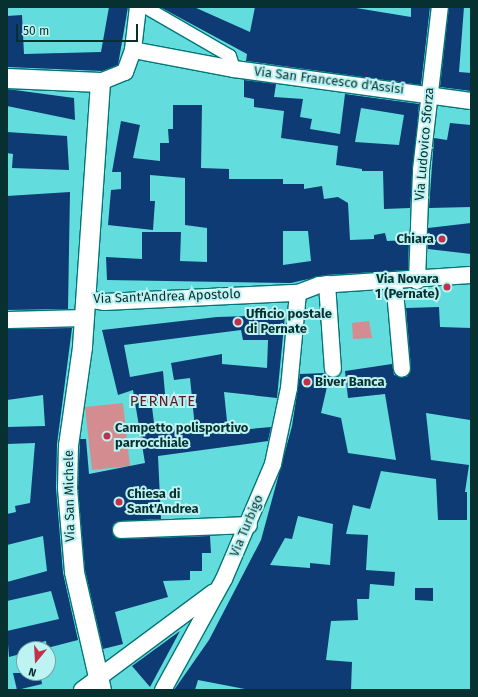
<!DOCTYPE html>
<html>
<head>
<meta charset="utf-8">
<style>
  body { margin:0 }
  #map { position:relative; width:478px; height:697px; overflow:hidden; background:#63dcde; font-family:"Fira Sans",sans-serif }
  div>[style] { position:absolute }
  .green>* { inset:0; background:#d38c8f }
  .building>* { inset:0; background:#0e3b73 }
  .roads { filter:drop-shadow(1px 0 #037577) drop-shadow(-1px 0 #037577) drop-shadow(0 1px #037577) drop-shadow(0 -1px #037577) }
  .pedestrian>* { height:12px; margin:-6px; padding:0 6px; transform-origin:6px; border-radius:6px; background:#fff }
  .minor>* { height:16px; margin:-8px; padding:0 8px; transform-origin:8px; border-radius:8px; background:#fff }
  .tertiary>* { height:19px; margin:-9.5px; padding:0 9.5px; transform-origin:9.5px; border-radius:9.5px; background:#fff }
  .dots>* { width:11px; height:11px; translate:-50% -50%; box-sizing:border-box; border:2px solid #bef3f3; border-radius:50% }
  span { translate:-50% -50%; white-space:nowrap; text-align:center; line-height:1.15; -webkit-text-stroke:4px #bef3f3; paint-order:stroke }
  .street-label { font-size:13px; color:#073030 }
  .poi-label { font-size:13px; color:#073030; font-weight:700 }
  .right { translate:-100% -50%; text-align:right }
  .left { translate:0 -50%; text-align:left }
  .quarter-label { font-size:15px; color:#601b24; letter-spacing:1px }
  .frame { position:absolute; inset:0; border:8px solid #073030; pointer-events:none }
  .north { position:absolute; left:16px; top:641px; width:40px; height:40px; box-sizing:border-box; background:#bef3f3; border:1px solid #75a5a5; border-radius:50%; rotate:198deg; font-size:11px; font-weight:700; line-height:16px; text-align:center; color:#073030 }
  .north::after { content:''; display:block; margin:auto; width:14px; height:18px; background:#c13149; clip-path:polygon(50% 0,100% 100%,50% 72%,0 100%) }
  .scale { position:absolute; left:16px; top:24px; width:122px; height:18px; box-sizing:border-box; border:2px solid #073030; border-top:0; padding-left:5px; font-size:12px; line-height:14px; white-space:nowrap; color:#073030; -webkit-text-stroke:3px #bef3f3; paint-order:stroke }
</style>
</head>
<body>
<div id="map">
  <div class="green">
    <i style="clip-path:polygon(369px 321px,372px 338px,353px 339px,352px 323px)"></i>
    <i style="clip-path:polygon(123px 403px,130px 466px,92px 470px,85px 407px)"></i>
  </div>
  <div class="building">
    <i style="clip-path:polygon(109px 7px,128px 7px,118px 65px,102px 71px,7px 67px,7px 16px,22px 15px,24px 54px,101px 52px)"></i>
    <i style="clip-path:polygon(160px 7px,194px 7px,250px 32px,255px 7px,350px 7px,411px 17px,411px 7px,430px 7px,421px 85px,246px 61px,247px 54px)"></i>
    <i style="clip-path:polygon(449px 7px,464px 7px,459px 72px,471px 73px,471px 91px,440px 87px)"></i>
    <i style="clip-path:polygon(evenodd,244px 80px,276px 84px,274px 97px,303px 99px,300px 117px,312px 119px,310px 129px,340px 134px,345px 94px,419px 104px,410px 208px,384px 209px,383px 171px,362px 171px,362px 169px,336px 165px,338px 146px,281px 138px,284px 111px,254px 107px,254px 99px,244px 97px,244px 80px,361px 108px,404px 115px,399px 145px,355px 142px,361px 108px)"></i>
    <i style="clip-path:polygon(7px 89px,74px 98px,75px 120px,7px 106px)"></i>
    <i style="clip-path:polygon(evenodd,173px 105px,202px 105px,201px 168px,229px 169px,229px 179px,283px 179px,283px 184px,304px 184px,304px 189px,322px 186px,324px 199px,338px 197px,348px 203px,350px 240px,374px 239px,374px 235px,385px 233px,387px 241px,409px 240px,408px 270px,326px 275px,291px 283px,107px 280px,106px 257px,142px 259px,142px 232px,181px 232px,180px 261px,207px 262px,207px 228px,185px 225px,185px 178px,150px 175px,150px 201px,155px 201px,153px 230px,108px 225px,111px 190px,121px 189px,121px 172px,112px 172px,121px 121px,140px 125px,133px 158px,160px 161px,160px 143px,169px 143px,168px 129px,173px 129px,173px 105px,283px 231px,308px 231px,311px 261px,283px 265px,283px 231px)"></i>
    <i style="clip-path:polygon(450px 123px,471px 125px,471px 207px,429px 208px,434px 138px,447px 140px)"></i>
    <i style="clip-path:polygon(7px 132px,67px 136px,69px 170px,12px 168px,13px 154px,7px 153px)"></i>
    <i style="clip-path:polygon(70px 192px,68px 309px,7px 310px,7px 196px)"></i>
    <i style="clip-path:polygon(471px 223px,471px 254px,428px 249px,428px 228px)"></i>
    <i style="clip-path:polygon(evenodd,439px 307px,440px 327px,471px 328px,470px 420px,426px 413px,431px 460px,469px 465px,465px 492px,467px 492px,467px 520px,438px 520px,436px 479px,381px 471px,370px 509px,353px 505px,346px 534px,368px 535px,366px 570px,395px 572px,394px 586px,370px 584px,369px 599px,357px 599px,358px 620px,331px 621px,326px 660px,352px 662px,351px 690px,250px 690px,198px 680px,195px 690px,174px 690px,209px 640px,261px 540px,292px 426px,300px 374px,325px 373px,329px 378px,321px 413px,341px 418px,348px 453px,396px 460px,385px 394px,348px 398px,345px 371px,392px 364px,394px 375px,407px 377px,411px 368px,406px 308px,439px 307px,298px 516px,333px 524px,330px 565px,310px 563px,310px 568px,270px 565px,285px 538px,292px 539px,298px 516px)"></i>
    <i style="clip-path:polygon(evenodd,285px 315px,277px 398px,224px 392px,228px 431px,271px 427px,268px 441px,158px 456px,161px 519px,121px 521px,113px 525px,113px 535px,121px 539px,210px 536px,211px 553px,202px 553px,202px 571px,190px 571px,190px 580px,163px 581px,168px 597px,115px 612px,123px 644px,103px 649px,85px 570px,78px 488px,80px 439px,86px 439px,89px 474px,145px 463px,133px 390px,118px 395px,102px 330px,217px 317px,285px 315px,241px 330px,243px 340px,268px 340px,267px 368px,222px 364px,222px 354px,171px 363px,174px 380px,190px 378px,195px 428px,155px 431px,152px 407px,166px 405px,163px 371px,130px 377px,124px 345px,241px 330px)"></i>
    <i style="clip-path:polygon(72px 328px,57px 444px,56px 488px,63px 573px,78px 640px,47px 648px,46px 641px,24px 646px,24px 653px,9px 657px,7px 631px,59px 619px,51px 591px,7px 601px,7px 582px,47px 571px,43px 536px,7px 545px,7px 514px,16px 512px,15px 506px,30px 503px,35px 443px,7px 444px,7px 427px,45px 426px,43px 395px,7px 400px,7px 329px)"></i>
    <i style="clip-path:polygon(415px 588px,433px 588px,433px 601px,415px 600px)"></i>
    <i style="clip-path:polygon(180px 631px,150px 687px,132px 666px)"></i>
    <i style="clip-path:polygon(13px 673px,40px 673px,42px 684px,17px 690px)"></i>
  </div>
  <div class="roads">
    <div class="pedestrian">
      <i style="left:145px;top:7px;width:98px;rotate:30deg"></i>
      <i style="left:230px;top:56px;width:14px;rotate:73deg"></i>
    </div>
    <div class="minor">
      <i style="left:133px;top:50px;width:103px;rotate:10.7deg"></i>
      <i style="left:234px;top:69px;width:239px;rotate:7.7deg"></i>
      <i style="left:100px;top:82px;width:27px;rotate:-22deg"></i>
      <i style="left:125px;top:72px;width:23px;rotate:-70deg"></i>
      <i style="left:133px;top:50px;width:43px;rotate:-83.4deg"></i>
      <i style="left:394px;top:280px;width:89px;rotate:84.9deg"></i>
      <i style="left:417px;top:281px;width:111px;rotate:-87.9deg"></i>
      <i style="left:421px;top:170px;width:164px;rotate:-83.4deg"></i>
      <i style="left:327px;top:284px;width:85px;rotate:86deg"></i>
      <i style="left:86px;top:299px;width:18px;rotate:9deg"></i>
      <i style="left:104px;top:302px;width:194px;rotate:-2.7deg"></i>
      <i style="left:298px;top:293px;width:22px;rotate:-21deg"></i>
      <i style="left:319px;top:285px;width:152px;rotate:-3.8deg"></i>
      <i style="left:7px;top:320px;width:78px;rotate:-1.5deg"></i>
      <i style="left:121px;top:530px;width:128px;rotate:-2.2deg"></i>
      <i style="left:82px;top:690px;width:164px;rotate:-36.6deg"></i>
      <i style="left:163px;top:690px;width:127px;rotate:-61.2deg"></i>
      <i style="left:224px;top:579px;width:125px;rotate:-66.9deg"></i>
      <i style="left:273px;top:464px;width:78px;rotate:-78.1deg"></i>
      <i style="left:289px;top:388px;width:95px;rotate:-84.6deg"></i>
    </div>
    <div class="tertiary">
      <i style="left:7px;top:78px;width:93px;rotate:2.5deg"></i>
      <i style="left:100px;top:82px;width:266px;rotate:93.9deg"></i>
      <i style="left:82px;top:347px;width:99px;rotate:98.1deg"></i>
      <i style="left:68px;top:445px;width:43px;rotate:91.3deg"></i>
      <i style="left:67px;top:488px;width:84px;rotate:85.2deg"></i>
      <i style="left:74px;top:572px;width:121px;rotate:77.1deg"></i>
    </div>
  </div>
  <div class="dots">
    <i style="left:442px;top:239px;background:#c13149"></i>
    <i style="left:447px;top:287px;background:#c13149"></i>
    <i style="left:238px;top:322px;background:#c13149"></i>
    <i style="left:307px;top:382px;background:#c13149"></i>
    <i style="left:107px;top:436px;background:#c13149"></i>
    <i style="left:119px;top:502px;background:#c13149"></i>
  </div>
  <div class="street-label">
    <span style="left:329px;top:81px;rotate:7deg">Via San Francesco d'Assisi</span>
    <span style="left:425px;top:144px;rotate:-85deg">Via Ludovico Sforza</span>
    <span style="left:167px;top:297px;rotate:-2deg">Via Sant'Andrea Apostolo</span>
    <span style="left:70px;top:496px;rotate:-91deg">Via San Michele</span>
    <span style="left:247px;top:526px;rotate:-67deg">Via Turbigo</span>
  </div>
  <div class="poi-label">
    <span class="right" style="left:434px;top:239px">Chiara</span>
    <span class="right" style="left:439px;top:287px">Via Novara<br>1 (Pernate)</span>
    <span class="left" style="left:246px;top:322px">Ufficio postale<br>di Pernate</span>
    <span class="left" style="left:315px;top:382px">Biver Banca</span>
    <span class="left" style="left:115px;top:436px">Campetto polisportivo<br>parrocchiale</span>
    <span class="left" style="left:127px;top:502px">Chiesa di<br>Sant'Andrea</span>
  </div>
  <div class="quarter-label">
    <span style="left:163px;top:402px">PERNATE</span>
  </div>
  <div class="frame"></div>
  <div class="north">N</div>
  <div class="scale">50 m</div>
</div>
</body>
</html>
